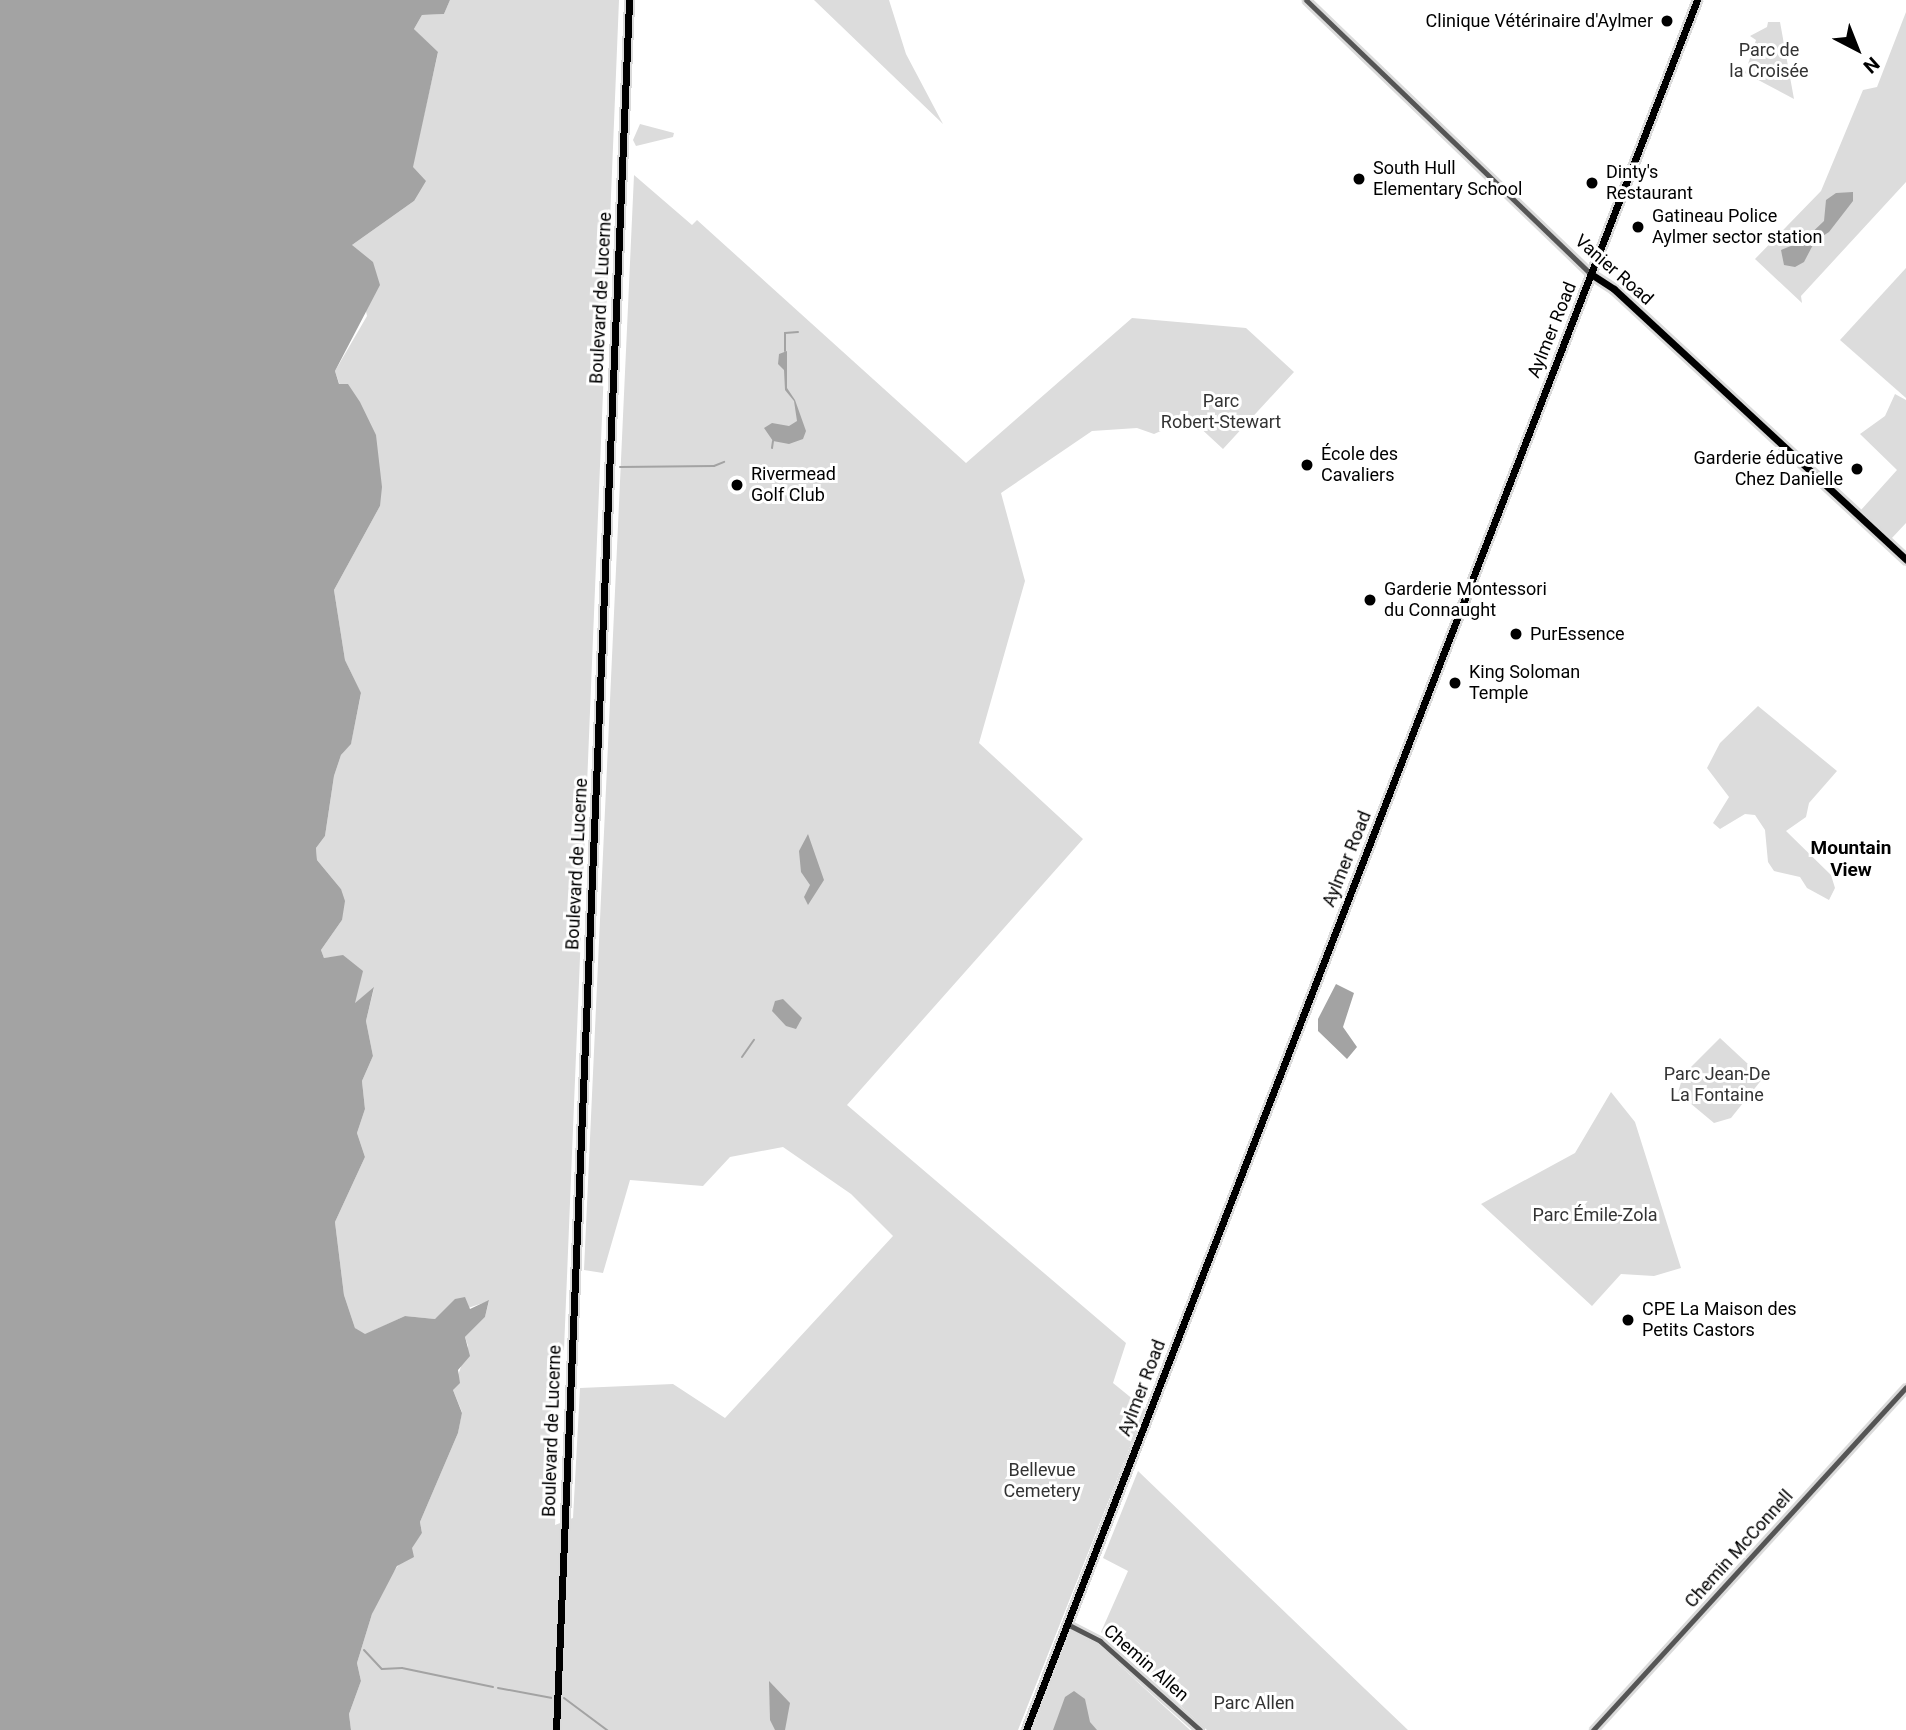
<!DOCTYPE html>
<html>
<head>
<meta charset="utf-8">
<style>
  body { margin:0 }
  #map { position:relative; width:1906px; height:1730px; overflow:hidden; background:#fff; font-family:Roboto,sans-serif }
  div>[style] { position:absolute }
  .green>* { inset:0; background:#dcdcdc }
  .water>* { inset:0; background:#a3a3a3 }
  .stream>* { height:2px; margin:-1px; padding:0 1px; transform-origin:1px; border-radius:1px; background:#a3a3a3 }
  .roads { filter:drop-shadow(2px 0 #dbdbdb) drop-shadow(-2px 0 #dbdbdb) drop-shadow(0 2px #dbdbdb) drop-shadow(0 -2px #dbdbdb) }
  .minor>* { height:5px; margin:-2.5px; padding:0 2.5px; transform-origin:2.5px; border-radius:2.5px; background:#555 }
  .major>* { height:7px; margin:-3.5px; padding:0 3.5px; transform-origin:3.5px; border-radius:3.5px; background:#000 }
  .dots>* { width:19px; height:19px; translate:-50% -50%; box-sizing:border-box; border:4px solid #fff; border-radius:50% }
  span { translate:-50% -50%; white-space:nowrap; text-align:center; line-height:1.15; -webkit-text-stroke:6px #fff; paint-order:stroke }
  .poi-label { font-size:18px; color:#000 }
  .right { translate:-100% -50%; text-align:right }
  .left { translate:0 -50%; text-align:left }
  .park-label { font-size:18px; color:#333 }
  .street-label { font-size:18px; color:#000 }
  .neighbourhood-label { font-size:19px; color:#000; font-weight:700 }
  .north { position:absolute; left:1822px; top:14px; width:70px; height:70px; -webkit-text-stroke:5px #fff; paint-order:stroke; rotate:138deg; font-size:19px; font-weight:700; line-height:28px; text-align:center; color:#000 }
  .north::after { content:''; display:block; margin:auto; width:24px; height:32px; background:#000; clip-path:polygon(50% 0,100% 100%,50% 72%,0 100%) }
</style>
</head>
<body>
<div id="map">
  <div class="green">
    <i style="clip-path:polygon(450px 0,619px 0,564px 1350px,553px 1353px,550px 1441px,560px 1443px,555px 1525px,573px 1518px,580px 1388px,673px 1384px,725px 1418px,893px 1236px,851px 1194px,783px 1147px,730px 1157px,703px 1186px,630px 1180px,603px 1273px,584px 1270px,634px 175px,692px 225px,697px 220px,966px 463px,1132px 318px,1246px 328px,1294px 372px,1223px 449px,1182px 411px,1172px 426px,1154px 434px,1137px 428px,1092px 431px,1001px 493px,1025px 581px,979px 743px,1083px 839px,847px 1105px,1126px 1343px,1113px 1383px,1145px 1409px,1018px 1730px,351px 1730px,349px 1714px,361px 1681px,357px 1663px,372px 1614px,386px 1582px,422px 1533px,420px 1522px,458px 1433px,462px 1412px,453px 1390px,468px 1346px,465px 1337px,485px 1317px,489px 1301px,435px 1319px,405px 1316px,364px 1335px,355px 1328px,344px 1295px,335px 1222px,365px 1157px,357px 1133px,365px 1109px,362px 1081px,373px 1056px,366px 1021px,374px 988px,354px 1004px,343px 956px,324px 958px,321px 950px,342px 920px,341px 889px,317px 860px,316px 848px,325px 836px,334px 776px,341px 755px,351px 743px,361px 694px,345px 660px,334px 590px,380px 506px,335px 371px,367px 316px,352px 245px,414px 201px,412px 167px,438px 53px,414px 29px,422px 15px,444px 14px)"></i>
    <i style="clip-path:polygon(814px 0,889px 0,906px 54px,943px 124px)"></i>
    <i style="clip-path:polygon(1906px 12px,1906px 182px,1801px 296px,1802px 303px,1755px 259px,1821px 191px,1863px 90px,1877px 87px)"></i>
    <i style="clip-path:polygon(1768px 22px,1780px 22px,1794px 99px,1745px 73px,1756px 40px,1750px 36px,1767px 27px)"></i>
    <i style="clip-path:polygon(640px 124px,674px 133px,673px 137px,636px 146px,633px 140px)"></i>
    <i style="clip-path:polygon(1906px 268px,1906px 398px,1840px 340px)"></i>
    <i style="clip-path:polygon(1895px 394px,1906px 400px,1906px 523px,1891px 539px,1861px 510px,1897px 470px,1860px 434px,1885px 416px)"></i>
    <i style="clip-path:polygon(1758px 706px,1837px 771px,1809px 803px,1806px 817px,1786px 831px,1831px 875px,1835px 888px,1829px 900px,1807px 888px,1800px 877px,1774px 871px,1768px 862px,1765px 830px,1755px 815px,1745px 814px,1720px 829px,1713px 823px,1729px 797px,1707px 768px,1720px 743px)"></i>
    <i style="clip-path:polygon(1720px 1038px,1763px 1078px,1731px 1118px,1714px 1123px,1678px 1093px,1683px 1075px)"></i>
    <i style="clip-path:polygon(1611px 1092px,1635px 1122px,1681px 1268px,1654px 1276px,1621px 1274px,1592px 1306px,1481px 1204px,1575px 1153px)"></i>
    <i style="clip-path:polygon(1138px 1471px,1365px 1689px,1408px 1730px,1207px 1730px,1101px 1632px,1128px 1571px,1103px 1558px)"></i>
    <i style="clip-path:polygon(1071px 1630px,1081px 1630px,1190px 1730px,1033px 1730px)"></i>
  </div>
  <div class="water">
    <i style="clip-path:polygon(0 0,450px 0,444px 14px,422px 15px,414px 29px,438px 52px,413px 167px,426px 181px,414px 201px,352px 245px,373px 262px,380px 285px,335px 371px,339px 384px,348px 384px,360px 402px,376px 435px,382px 487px,380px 506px,334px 590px,345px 660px,361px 693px,351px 744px,341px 755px,334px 776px,325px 836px,316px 848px,317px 860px,341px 889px,345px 901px,342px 920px,321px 950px,324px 958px,343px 955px,363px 971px,355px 1003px,374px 987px,366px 1021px,373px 1056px,362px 1081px,365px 1109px,357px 1133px,365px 1157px,335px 1222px,344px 1295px,355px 1328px,365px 1334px,405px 1316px,435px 1319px,455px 1299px,465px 1297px,470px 1309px,489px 1300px,485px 1317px,465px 1337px,470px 1356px,458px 1370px,460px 1383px,453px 1390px,462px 1413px,458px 1433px,420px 1522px,422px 1533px,412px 1548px,414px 1557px,397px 1566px,372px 1614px,357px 1663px,361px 1681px,349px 1714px,351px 1730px,0 1730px)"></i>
    <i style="clip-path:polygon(1853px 192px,1853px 201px,1829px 232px,1815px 241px,1804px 262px,1795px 267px,1784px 265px,1781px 250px,1803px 241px,1824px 221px,1826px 200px,1836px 193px)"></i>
    <i style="clip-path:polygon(787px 351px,787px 388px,795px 400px,806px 431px,803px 439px,789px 444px,773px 441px,764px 428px,772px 423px,789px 426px,797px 421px,794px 401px,785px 390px,784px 370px,778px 364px,779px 354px)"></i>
    <i style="clip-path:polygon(808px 834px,824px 880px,808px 905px,804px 897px,810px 885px,801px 872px,799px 851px)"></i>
    <i style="clip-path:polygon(1336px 984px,1354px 993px,1343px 1027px,1357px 1047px,1347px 1059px,1318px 1031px,1318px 1019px)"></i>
    <i style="clip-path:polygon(783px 999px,802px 1018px,796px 1029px,786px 1026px,772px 1011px,775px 1001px)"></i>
    <i style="clip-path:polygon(769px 1681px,790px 1703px,785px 1730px,775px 1730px,770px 1720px)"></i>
    <i style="clip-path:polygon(1074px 1691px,1085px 1699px,1090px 1722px,1097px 1730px,1053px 1730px,1065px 1697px)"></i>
  </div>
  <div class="stream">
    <i style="left:785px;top:351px;width:18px;rotate:-90deg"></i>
    <i style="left:785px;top:333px;width:13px;rotate:-4deg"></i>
    <i style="left:772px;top:448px;width:7px;rotate:-82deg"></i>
    <i style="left:620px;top:467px;width:94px;rotate:-0.6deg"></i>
    <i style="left:714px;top:466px;width:11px;rotate:-22deg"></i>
    <i style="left:742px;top:1057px;width:21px;rotate:-55deg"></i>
    <i style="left:364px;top:1650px;width:26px;rotate:47deg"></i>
    <i style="left:382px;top:1669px;width:20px;rotate:-3deg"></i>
    <i style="left:402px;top:1668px;width:93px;rotate:11.8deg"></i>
    <i style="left:498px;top:1688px;width:55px;rotate:10.5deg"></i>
    <i style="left:564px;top:1698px;width:54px;rotate:36.7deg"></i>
  </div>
  <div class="roads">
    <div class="minor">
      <i style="left:1306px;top:0;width:395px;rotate:43.9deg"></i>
      <i style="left:1069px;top:1625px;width:35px;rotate:27deg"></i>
      <i style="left:1100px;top:1641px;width:134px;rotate:41.7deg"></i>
      <i style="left:1593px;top:1730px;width:464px;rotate:-47.6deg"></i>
    </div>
    <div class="major">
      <i style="left:1591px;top:274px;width:27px;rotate:33deg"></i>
      <i style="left:1614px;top:289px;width:398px;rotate:42.8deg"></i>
      <i style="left:556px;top:1730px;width:1732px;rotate:-87.58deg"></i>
      <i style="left:1026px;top:1730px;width:1856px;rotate:-68.8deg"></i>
    </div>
  </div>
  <div class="dots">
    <i style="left:1667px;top:21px;background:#000"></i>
    <i style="left:1359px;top:179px;background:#000"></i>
    <i style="left:1592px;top:183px;background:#000"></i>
    <i style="left:1638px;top:227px;background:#000"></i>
    <i style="left:1307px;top:465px;background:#000"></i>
    <i style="left:1857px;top:469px;background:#000"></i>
    <i style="left:737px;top:485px;background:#000"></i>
    <i style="left:1370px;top:600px;background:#000"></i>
    <i style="left:1516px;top:634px;background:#000"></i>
    <i style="left:1455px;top:683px;background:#000"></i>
    <i style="left:1628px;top:1320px;background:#000"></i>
  </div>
  <div class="poi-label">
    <span class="right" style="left:1653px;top:21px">Clinique Vétérinaire d'Aylmer</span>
    <span class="left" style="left:1373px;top:179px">South Hull<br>Elementary School</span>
    <span class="left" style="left:1606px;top:183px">Dinty's<br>Restaurant</span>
    <span class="left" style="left:1652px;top:227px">Gatineau Police<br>Aylmer sector station</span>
    <span class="left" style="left:1321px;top:465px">École des<br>Cavaliers</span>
    <span class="right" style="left:1843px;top:469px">Garderie éducative<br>Chez Danielle</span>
    <span class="left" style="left:751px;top:485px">Rivermead<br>Golf Club</span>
    <span class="left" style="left:1384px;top:600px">Garderie Montessori<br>du Connaught</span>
    <span class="left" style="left:1530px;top:634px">PurEssence</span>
    <span class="left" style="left:1469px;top:683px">King Soloman<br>Temple</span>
    <span class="left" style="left:1642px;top:1320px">CPE La Maison des<br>Petits Castors</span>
  </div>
  <div class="park-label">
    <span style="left:1769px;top:61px">Parc de<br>la Croisée</span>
    <span style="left:1221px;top:412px">Parc<br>Robert-Stewart</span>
    <span style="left:1717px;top:1085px">Parc Jean-De<br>La Fontaine</span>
    <span style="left:1595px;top:1215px">Parc Émile-Zola</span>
    <span style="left:1042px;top:1481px">Bellevue<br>Cemetery</span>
    <span style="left:1254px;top:1703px">Parc Allen</span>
  </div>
  <div class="street-label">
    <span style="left:1614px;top:270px;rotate:41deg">Vanier Road</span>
    <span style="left:601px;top:298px;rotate:-87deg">Boulevard de Lucerne</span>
    <span style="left:1552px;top:330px;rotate:-68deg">Aylmer Road</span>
    <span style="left:1347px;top:859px;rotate:-68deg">Aylmer Road</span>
    <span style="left:577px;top:864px;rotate:-87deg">Boulevard de Lucerne</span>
    <span style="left:1142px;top:1388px;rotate:-69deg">Aylmer Road</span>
    <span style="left:552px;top:1431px;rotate:-88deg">Boulevard de Lucerne</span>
    <span style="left:1739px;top:1549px;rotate:-48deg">Chemin McConnell</span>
    <span style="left:1146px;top:1663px;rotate:41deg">Chemin Allen</span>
  </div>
  <div class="neighbourhood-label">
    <span style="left:1851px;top:859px">Mountain<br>View</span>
  </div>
  <div class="north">N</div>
</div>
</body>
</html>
